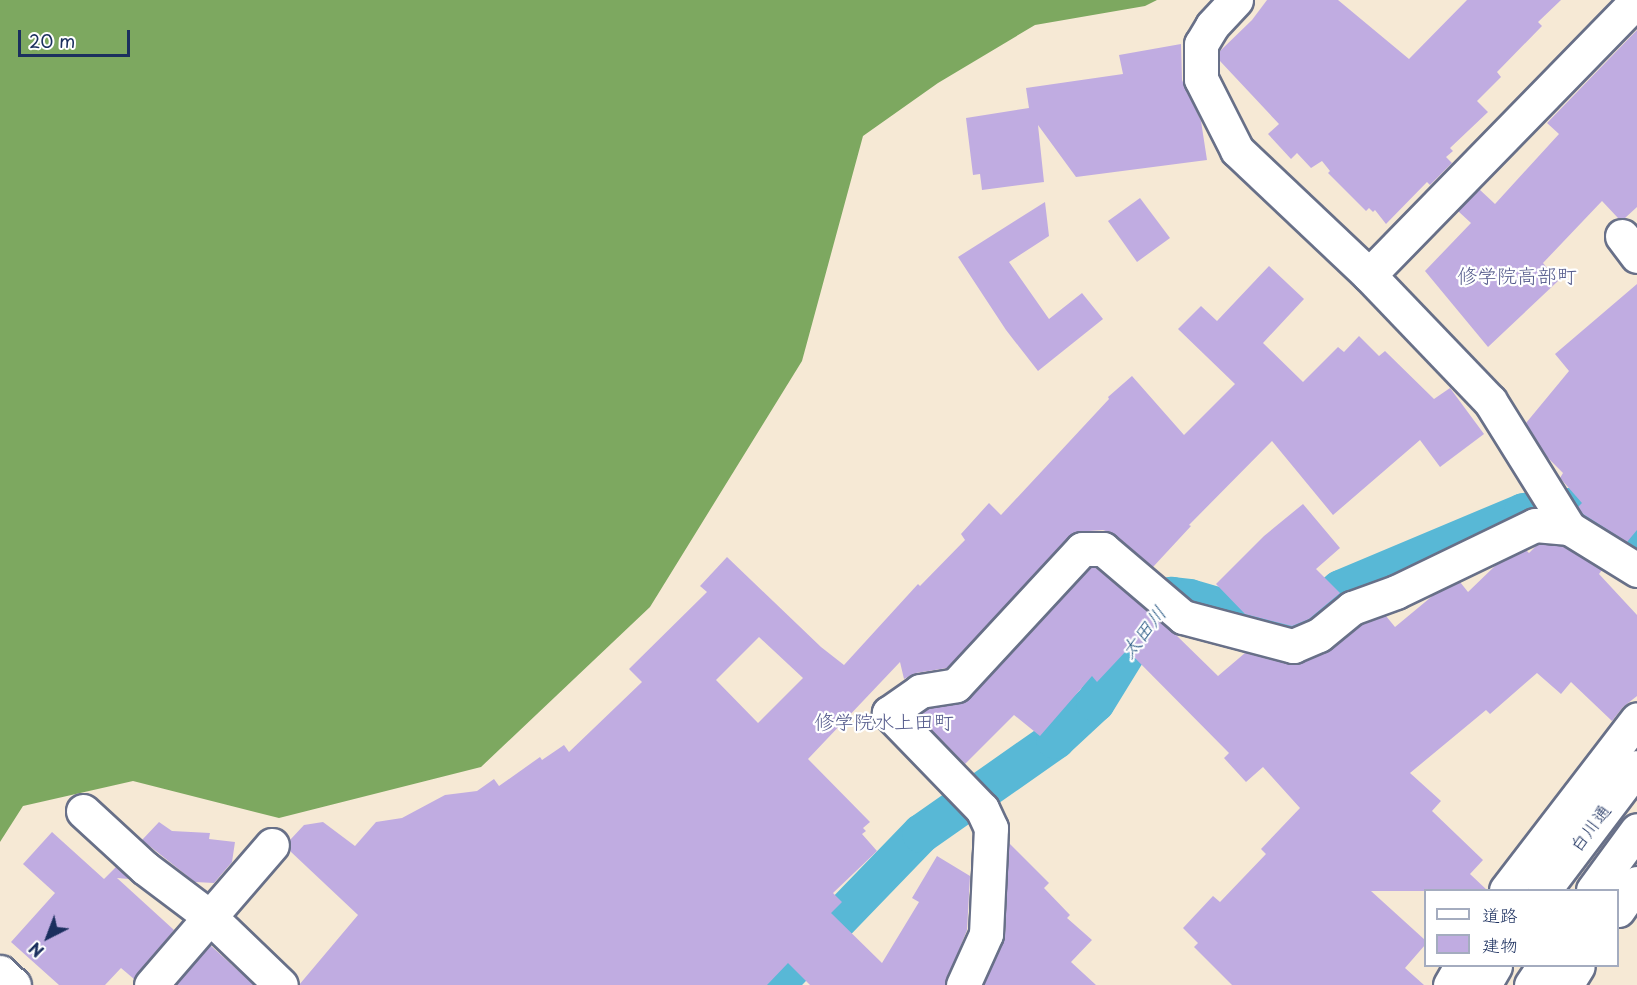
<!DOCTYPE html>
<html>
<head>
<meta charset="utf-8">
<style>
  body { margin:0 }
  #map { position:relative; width:1637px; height:985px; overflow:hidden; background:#f6e9d5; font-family:"Playpen Sans","Klee One",sans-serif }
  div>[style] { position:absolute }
  .forest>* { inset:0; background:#7da860 }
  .canal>* { height:39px; margin:-19.5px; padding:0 19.5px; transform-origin:19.5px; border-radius:19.5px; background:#58b8d6 }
  .building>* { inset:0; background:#c0ace1 }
  .roads { filter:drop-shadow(2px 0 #687088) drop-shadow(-2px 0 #687088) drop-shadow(0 2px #687088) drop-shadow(0 -2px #687088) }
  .minor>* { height:33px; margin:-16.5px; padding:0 16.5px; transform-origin:16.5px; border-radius:16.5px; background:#fff }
  .tertiary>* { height:33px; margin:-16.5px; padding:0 16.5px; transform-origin:16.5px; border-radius:16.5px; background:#fff }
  span { translate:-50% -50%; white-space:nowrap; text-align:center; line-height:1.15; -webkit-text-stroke:4.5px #fff; paint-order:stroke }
  .street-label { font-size:18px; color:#1b2f5e }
  .neighbourhood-label { font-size:20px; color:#555b8c }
  .water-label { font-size:20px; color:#305f88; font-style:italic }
  .legend { position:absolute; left:1424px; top:889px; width:195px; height:78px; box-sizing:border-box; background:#fff; border:2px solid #a4acbf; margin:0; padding:8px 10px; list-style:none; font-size:18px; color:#1b2f5e }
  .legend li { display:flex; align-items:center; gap:12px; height:30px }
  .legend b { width:30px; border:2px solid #a4acbf }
  .north { position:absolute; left:18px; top:907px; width:60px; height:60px; -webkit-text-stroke:4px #fff; paint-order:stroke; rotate:222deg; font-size:16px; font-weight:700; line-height:24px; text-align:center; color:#1b2f5e }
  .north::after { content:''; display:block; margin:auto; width:21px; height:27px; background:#1b2f5e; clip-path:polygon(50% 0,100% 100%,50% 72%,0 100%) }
  .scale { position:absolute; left:18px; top:30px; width:112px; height:27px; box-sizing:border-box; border:3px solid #1b2f5e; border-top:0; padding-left:8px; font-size:18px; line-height:21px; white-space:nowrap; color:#1b2f5e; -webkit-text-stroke:4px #fff; paint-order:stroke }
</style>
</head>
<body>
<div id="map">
  <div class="forest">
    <i style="clip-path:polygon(0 0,1157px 0,1145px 6px,1035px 25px,938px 83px,863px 136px,802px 361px,650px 607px,481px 767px,279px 818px,133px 781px,23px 806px,0 842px)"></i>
  </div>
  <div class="canal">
    <i style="left:774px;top:985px;width:211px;rotate:-46deg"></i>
    <i style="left:921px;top:833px;width:164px;rotate:-35deg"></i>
    <i style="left:1055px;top:739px;width:54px;rotate:-42.8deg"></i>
    <i style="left:1095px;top:702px;width:76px;rotate:-58.4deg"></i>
    <i style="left:1135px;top:637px;width:55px;rotate:-48.7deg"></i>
    <i style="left:1171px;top:596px;width:18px;rotate:6deg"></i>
    <i style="left:1189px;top:598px;width:93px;rotate:16.3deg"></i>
    <i style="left:1278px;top:624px;width:19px;rotate:3deg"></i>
    <i style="left:1297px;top:625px;width:56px;rotate:-39.9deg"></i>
    <i style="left:1340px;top:589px;width:199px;rotate:-22.8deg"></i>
    <i style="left:1523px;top:512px;width:44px;rotate:-6.5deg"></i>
    <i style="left:1567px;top:507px;width:77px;rotate:24.6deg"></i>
  </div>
  <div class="building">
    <i style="clip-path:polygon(1267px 0,1338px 0,1409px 59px,1467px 0,1561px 0,1538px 22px,1542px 26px,1497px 72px,1501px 77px,1477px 101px,1488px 112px,1450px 148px,1453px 151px,1446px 157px,1452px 163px,1430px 185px,1427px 182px,1386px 224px,1375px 210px,1373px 212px,1369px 208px,1366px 211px,1328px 173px,1330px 171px,1322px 161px,1311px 168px,1297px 153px,1291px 159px,1268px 134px,1279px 124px,1220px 61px,1220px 51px,1252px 20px)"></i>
    <i style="clip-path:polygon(1637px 30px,1637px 207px,1625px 218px,1618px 218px,1602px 201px,1543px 263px,1558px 281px,1488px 347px,1425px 271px,1471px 223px,1458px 211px,1479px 189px,1495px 204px,1559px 134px,1547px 123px)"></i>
    <i style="clip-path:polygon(1181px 44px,1182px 80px,1201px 121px,1207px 160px,1076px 177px,1038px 125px,1044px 182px,982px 190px,980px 174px,973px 175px,966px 118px,1029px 108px,1026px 88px,1123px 74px,1119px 55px)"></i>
    <i style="clip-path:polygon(1140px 198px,1170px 238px,1137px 262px,1108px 221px)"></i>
    <i style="clip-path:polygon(1045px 202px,1049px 236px,1009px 262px,1049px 319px,1082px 293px,1103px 319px,1038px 371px,1006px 330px,958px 257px)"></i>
    <i style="clip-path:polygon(evenodd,1269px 266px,1304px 299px,1263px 343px,1303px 382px,1338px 347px,1344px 352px,1359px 336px,1379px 356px,1385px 351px,1434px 399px,1450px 388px,1484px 434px,1440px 467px,1420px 440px,1333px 515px,1272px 441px,1189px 525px,1191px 526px,1153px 567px,1114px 534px,1103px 530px,1075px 532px,947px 668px,916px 673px,904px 679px,900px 662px,808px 759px,870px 822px,863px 828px,866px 831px,862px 834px,877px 851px,833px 893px,842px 902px,831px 913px,882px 963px,919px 902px,912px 898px,937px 856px,970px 876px,967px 930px,945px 985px,810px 985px,788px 963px,767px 985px,299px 985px,358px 915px,290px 851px,290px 840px,304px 825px,323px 822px,355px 846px,376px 822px,402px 818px,445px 795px,477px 791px,494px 779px,499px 786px,540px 757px,542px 760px,564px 745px,569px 752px,642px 682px,629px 669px,707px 592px,700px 586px,727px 557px,821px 647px,844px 665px,918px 584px,920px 586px,965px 540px,961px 534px,989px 503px,1001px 515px,1109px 399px,1108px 397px,1132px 376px,1184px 435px,1235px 384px,1178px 329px,1201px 306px,1217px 321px,1269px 266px,759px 637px,803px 678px,758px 723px,716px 680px,759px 637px)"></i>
    <i style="clip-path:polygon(1637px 284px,1637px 530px,1627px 542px,1583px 514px,1578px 507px,1582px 503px,1560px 478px,1563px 473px,1547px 457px,1526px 423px,1569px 371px,1555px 354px)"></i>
    <i style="clip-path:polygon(1303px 504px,1340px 548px,1316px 569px,1340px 593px,1309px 619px,1292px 626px,1245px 614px,1216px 584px,1264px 536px)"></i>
    <i style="clip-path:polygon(1538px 544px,1563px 546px,1602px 570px,1599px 574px,1637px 615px,1637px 696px,1623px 707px,1612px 721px,1571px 682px,1561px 694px,1537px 673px,1490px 714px,1486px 710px,1410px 773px,1441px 801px,1432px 811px,1483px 860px,1470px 874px,1488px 891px,1371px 891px,1425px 940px,1425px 945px,1405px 968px,1424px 985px,1232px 985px,1194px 947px,1198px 943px,1183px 928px,1213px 896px,1220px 902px,1266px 854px,1261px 849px,1300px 808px,1263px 767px,1246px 782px,1224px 758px,1229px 753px,1127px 650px,1097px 682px,1092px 676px,1040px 736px,1014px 715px,965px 764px,918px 716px,927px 709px,959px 704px,970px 698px,1090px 568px,1096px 568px,1174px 633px,1218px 676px,1245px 653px,1288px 664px,1300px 663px,1331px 650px,1361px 625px,1386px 616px,1395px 627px,1436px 593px,1460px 582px,1468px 592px,1496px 565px,1526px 550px,1529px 553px)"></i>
    <i style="clip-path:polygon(159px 822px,172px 831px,210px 833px,209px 839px,235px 842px,232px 862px,214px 883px,195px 882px,142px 840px)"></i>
    <i style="clip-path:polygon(52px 832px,104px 879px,116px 867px,129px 879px,117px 878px,174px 930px,134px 979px,121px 968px,105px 985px,59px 985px,11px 942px,55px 893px,23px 864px)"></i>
    <i style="clip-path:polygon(1009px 843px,1049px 883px,1044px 888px,1070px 915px,1067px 918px,1092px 940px,1071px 962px,1096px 985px,984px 985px,1005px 935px)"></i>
    <i style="clip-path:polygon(210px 945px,254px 985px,176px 985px)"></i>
  </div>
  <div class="roads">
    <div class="minor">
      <i style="left:1236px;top:0;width:35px;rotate:133deg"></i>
      <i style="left:1212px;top:26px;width:21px;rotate:121deg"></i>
      <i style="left:1201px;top:44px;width:35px;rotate:90deg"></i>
      <i style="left:1201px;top:79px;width:80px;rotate:63.1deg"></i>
      <i style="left:1237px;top:150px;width:182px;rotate:43.4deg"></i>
      <i style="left:1369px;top:275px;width:175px;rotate:46.2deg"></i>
      <i style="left:1490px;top:401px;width:150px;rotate:58.1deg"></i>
      <i style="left:1569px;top:528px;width:80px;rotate:31.7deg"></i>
      <i style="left:1622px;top:236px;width:25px;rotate:53deg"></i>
      <i style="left:1369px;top:275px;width:384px;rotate:-45.7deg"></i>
      <i style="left:83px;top:811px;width:84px;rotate:42.6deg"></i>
      <i style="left:145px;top:868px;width:81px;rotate:37deg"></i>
      <i style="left:210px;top:917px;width:98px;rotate:43.8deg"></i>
      <i style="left:1506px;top:890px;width:215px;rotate:-52.5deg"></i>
      <i style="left:1618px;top:910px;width:33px;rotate:-55deg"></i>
      <i style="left:0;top:972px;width:19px;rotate:43deg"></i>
      <i style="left:151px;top:985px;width:185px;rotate:-49.2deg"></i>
      <i style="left:963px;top:985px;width:56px;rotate:-65.7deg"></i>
      <i style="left:986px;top:934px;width:106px;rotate:-87.3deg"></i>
      <i style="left:991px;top:828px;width:21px;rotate:-115deg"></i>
      <i style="left:982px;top:809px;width:134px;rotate:-134.1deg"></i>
      <i style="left:889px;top:713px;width:38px;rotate:-35deg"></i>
      <i style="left:920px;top:691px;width:36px;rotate:-9deg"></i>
      <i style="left:956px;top:685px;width:185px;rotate:-47.2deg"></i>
      <i style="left:1082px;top:549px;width:21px"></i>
      <i style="left:1103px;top:549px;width:105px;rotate:40.4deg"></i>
      <i style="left:1183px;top:617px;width:114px;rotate:14.8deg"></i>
      <i style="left:1293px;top:646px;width:28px;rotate:-23deg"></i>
      <i style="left:1319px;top:635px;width:43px;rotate:-39.3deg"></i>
      <i style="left:1352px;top:608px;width:47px;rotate:-20deg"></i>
      <i style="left:1396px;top:592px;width:154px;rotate:-25.7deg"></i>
      <i style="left:1535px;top:525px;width:34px;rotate:5deg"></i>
      <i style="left:1450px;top:985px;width:22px;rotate:-60deg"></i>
      <i style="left:1566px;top:985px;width:22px;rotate:-58deg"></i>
    </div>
    <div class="tertiary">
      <i style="left:1544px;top:890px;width:154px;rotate:-52.9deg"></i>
      <i style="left:1593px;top:890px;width:74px;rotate:-53.7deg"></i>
      <i style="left:1484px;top:985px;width:22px;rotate:-60deg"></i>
      <i style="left:1531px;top:985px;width:23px;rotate:-56deg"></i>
    </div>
  </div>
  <div class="street-label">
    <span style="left:1590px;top:828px;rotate:-53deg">白川通</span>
  </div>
  <div class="neighbourhood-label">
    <span style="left:1517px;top:275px">修学院高部町</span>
    <span style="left:884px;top:721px">修学院水上田町</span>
  </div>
  <div class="water-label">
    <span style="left:1143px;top:632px;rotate:-52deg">太田川</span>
  </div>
  <ul class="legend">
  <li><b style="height:8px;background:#fff"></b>道路</li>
  <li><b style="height:16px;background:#c0ace1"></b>建物</li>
  </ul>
  <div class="north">N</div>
  <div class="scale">20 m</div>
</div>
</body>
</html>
